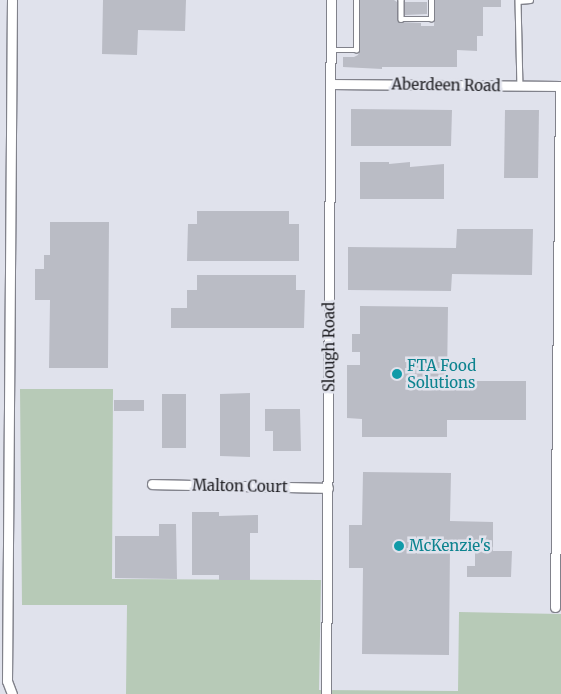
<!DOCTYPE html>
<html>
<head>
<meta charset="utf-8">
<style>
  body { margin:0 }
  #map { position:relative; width:561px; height:694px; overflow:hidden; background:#e0e2ec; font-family:Merriweather,serif }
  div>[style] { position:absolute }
  .green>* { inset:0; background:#b7cab7 }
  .building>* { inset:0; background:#babcc5 }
  .roads { filter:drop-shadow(1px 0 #81828b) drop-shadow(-1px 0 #81828b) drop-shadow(0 1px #81828b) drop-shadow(0 -1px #81828b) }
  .lane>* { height:4.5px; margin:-2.25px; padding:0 2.25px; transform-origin:2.25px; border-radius:2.25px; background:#fff }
  .street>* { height:9px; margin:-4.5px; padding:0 4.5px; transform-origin:4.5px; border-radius:4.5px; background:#fff }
  .dots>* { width:14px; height:14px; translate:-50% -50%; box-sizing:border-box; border:2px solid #e0e2ec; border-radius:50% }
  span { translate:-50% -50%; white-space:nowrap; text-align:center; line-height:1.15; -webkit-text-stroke:5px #e0e2ec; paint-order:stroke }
  .street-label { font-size:15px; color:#1e1e22 }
  .culture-label { font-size:15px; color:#0d838f }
  .left { translate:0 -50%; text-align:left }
</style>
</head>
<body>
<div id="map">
  <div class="green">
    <i style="clip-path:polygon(20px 389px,113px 389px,112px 579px,321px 580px,319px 690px,458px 691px,459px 612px,561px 614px,561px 694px,126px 694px,127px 605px,22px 605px)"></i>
  </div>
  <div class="building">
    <i style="clip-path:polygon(103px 0,186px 0,185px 31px,138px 30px,137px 55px,102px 54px)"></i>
    <i style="clip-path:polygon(360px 0,394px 0,397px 2px,399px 22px,421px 23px,421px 26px,434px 26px,435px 0,501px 0,501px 7px,483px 7px,483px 36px,477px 36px,477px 51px,457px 50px,457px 67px,382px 67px,382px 69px,343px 67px,343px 57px,354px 57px,358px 55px,360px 50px)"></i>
    <i style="clip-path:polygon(405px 2px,427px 2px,427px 14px,405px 15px)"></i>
    <i style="clip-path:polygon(351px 109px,452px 110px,451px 146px,351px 146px)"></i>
    <i style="clip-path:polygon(505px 110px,539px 110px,538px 178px,504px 178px)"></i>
    <i style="clip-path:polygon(360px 162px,389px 162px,389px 164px,410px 162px,410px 167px,444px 164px,444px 199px,360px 199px)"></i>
    <i style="clip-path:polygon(197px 211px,289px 211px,289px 224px,299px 224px,299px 261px,187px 261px,188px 224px,197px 224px)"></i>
    <i style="clip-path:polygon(50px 222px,109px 222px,108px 368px,49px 368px,50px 300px,35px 300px,35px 269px,44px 269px,44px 255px,50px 255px)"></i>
    <i style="clip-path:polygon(457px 229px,533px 229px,532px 275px,452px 274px,451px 291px,348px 290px,348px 247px,456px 248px)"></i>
    <i style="clip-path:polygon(197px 275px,296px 275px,296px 290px,305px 290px,304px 328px,171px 328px,171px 308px,187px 308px,187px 290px,197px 290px)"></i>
    <i style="clip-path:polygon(360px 306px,448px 307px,447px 381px,526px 381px,526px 420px,447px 420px,447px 437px,362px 437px,362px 419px,347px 418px,347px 365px,360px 365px,360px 352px,352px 352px,352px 334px,360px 334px)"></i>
    <i style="clip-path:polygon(250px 393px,250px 457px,220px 456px,220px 394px)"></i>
    <i style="clip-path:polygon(162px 394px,186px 394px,186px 448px,162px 448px)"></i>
    <i style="clip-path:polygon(114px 400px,144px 400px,144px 411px,114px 411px)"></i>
    <i style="clip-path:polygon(265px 409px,300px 409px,301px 451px,273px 451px,273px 431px,265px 431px)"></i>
    <i style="clip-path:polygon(363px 472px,451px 473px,450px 521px,493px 522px,493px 551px,512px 551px,511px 577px,467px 577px,467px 566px,475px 566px,475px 546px,450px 546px,449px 655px,362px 654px,363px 568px,349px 568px,349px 525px,362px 525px)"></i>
    <i style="clip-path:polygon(192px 512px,219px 512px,219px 516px,258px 515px,258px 533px,250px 533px,250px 580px,219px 580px,219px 575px,192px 575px)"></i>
    <i style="clip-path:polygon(159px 524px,176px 524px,177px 579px,115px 578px,115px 536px,159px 536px)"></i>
  </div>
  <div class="roads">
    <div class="lane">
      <i style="left:401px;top:0;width:19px;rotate:90deg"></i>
      <i style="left:401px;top:19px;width:30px"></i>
      <i style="left:431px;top:19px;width:19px;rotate:-90deg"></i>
      <i style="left:518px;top:0;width:86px;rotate:88.7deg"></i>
      <i style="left:518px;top:1px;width:12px;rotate:-5deg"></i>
      <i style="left:331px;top:50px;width:25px"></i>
      <i style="left:356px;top:50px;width:50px;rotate:-90deg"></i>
    </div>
    <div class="street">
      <i style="left:330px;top:84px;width:231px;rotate:0.5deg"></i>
      <i style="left:152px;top:484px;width:176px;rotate:1.3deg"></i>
      <i style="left:555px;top:607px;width:521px;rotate:-89.45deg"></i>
      <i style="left:12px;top:694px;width:14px;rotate:-111deg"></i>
      <i style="left:7px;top:681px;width:681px;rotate:-89.58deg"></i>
      <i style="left:326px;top:694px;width:694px;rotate:-89.59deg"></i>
    </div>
  </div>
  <div class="dots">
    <i style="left:397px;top:374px;background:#0f9aa8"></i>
    <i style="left:399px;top:546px;background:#0f9aa8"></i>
  </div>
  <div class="street-label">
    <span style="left:446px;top:85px;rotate:1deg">Aberdeen Road</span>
    <span style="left:329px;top:347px;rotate:-90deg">Slough Road</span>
    <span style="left:240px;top:486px;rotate:1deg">Malton Court</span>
  </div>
  <div class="culture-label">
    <span class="left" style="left:407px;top:374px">FTA Food<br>Solutions</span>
    <span class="left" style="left:409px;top:546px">McKenzie's</span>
  </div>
</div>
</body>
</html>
